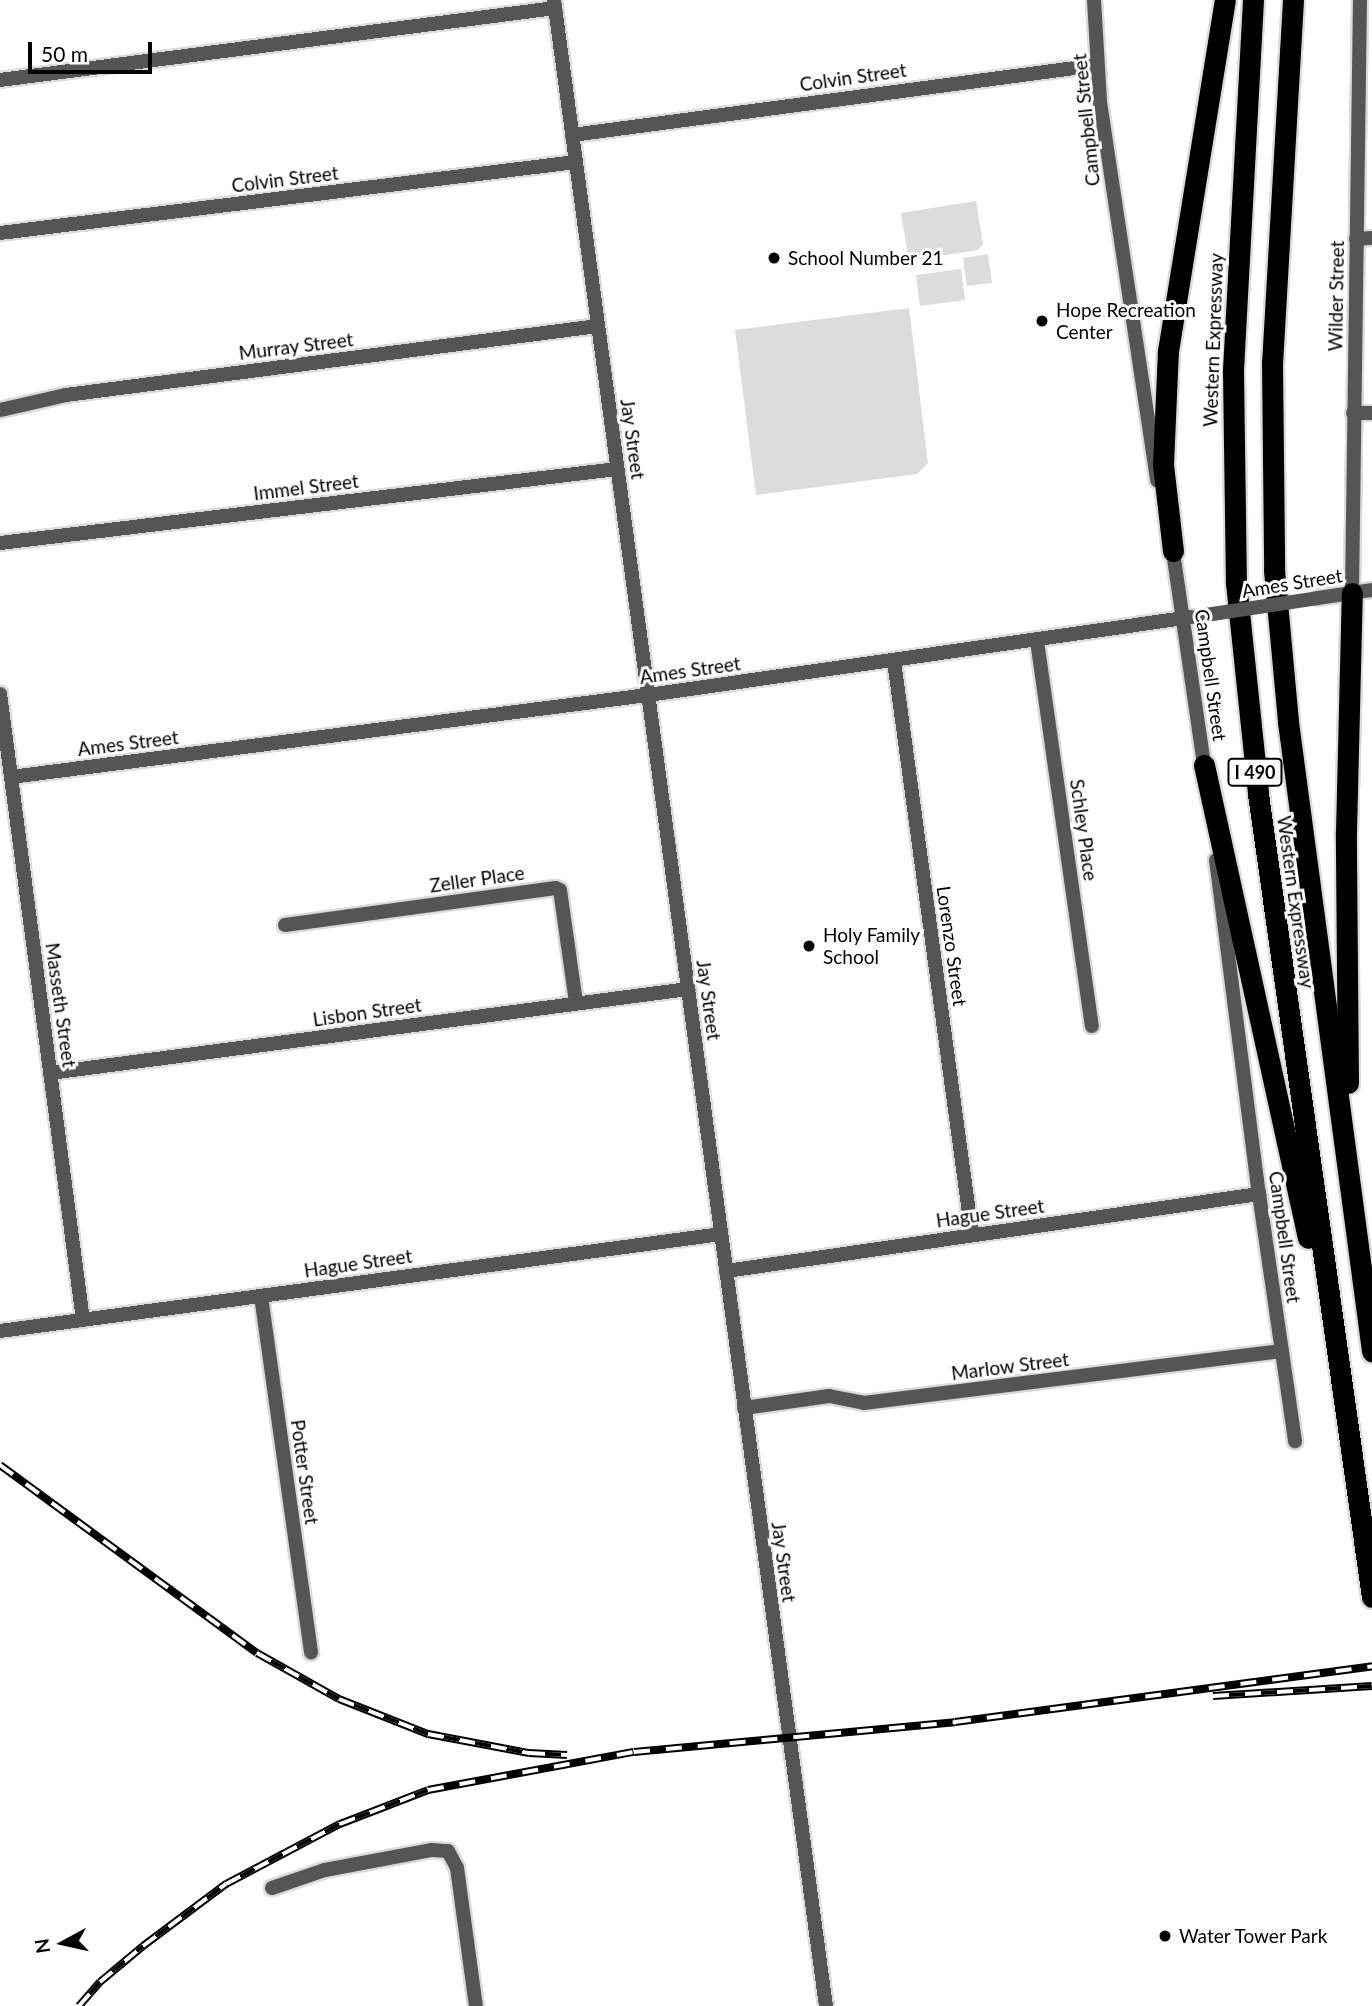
<!DOCTYPE html>
<html>
<head>
<meta charset="utf-8">
<style>
  body { margin:0 }
  #map { position:relative; width:1372px; height:2006px; overflow:hidden; background:#fff; font-family:Lato,sans-serif }
  div>[style] { position:absolute }
  .green>* { inset:0; background:#dcdcdc }
  .roads { filter:drop-shadow(2px 0 #dbdbdb) drop-shadow(-2px 0 #dbdbdb) drop-shadow(0 2px #dbdbdb) drop-shadow(0 -2px #dbdbdb) }
  .minor>* { height:14px; margin:-7px; padding:0 7px; transform-origin:7px; border-radius:7px; background:#555 }
  .tertiary>* { height:14px; margin:-7px; padding:0 7px; transform-origin:7px; border-radius:7px; background:#555 }
  .motorway>* { height:21px; margin:-10.5px; padding:0 10.5px; transform-origin:10.5px; border-radius:10.5px; background:#000 }
  .rail>* { height:8px; margin-top:-4px; transform-origin:0; background:repeating-linear-gradient(90deg,#fff 0 16px,#000 0 32px); box-sizing:border-box; border-block:2px solid #000 }
  .tertiary-bridge>* { height:14px; margin:-7px; padding:0 7px; transform-origin:7px; border-radius:7px; background:#555 }
  .dots>* { width:19px; height:19px; translate:-50% -50%; box-sizing:border-box; border:4px solid #fff; border-radius:50% }
  span { translate:-50% -50%; white-space:nowrap; text-align:center; line-height:1.15; -webkit-text-stroke:6px #fff; paint-order:stroke }
  .shield-label span { padding:2px 5px; background:#fff; border:2px solid; border-radius:5px; -webkit-text-stroke-width:0 }
  .shield-label { font-size:18px; color:#000; font-weight:700 }
  .street-label { font-size:19px; color:#000 }
  .poi-label { font-size:19px; color:#000 }
  .left { translate:0 -50%; text-align:left }
  .north { position:absolute; left:28px; top:1908px; width:70px; height:70px; -webkit-text-stroke:5px #fff; paint-order:stroke; rotate:262deg; font-size:19px; font-weight:700; line-height:28px; text-align:center; color:#000 }
  .north::after { content:''; display:block; margin:auto; width:24px; height:32px; background:#000; clip-path:polygon(50% 0,100% 100%,50% 72%,0 100%) }
  .scale { position:absolute; left:28px; top:42px; width:124px; height:32px; box-sizing:border-box; border:4px solid #000; border-top:0; padding-left:9px; font-size:21px; line-height:24px; white-space:nowrap; color:#000; -webkit-text-stroke:5px #fff; paint-order:stroke }
</style>
</head>
<body>
<div id="map">
  <div class="green">
    <i style="clip-path:polygon(976px 201px,983px 244px,978px 250px,914px 260px,908px 255px,901px 213px)"></i>
    <i style="clip-path:polygon(988px 254px,992px 283px,967px 286px,963px 258px)"></i>
    <i style="clip-path:polygon(961px 269px,965px 300px,920px 306px,916px 275px)"></i>
    <i style="clip-path:polygon(909px 308px,928px 463px,917px 474px,756px 495px,735px 330px)"></i>
  </div>
  <div class="roads">
    <div class="minor">
      <i style="left:0;top:80px;width:560px;rotate:-7.39deg"></i>
      <i style="left:572px;top:135px;width:530px;rotate:-7.59deg"></i>
      <i style="left:0;top:233px;width:580px;rotate:-7.03deg"></i>
      <i style="left:1356px;top:239px;width:16px;rotate:-4deg"></i>
      <i style="left:0;top:410px;width:68px;rotate:-12.8deg"></i>
      <i style="left:66px;top:395px;width:536px;rotate:-7.39deg"></i>
      <i style="left:1353px;top:413px;width:19px"></i>
      <i style="left:0;top:543px;width:621px;rotate:-6.84deg"></i>
      <i style="left:1037px;top:641px;width:389px;rotate:81.9deg"></i>
      <i style="left:894px;top:661px;width:579px;rotate:82.26deg"></i>
      <i style="left:0;top:694px;width:631px;rotate:82.45deg"></i>
      <i style="left:11px;top:777px;width:642px;rotate:-7.34deg"></i>
      <i style="left:1216px;top:860px;width:337px;rotate:82.7deg"></i>
      <i style="left:1259px;top:1194px;width:250px;rotate:81.7deg"></i>
      <i style="left:285px;top:925px;width:273px;rotate:-7.8deg"></i>
      <i style="left:555px;top:888px;width:5px;rotate:22deg"></i>
      <i style="left:560px;top:890px;width:114px;rotate:81.9deg"></i>
      <i style="left:50px;top:1073px;width:644px;rotate:-7.5deg"></i>
      <i style="left:726px;top:1271px;width:539px;rotate:-8.22deg"></i>
      <i style="left:261px;top:1296px;width:360px;rotate:82deg"></i>
      <i style="left:0;top:1331px;width:727px;rotate:-7.66deg"></i>
      <i style="left:744px;top:1408px;width:86px;rotate:-8deg"></i>
      <i style="left:829px;top:1396px;width:36px;rotate:11deg"></i>
      <i style="left:864px;top:1403px;width:421px;rotate:-7.1deg"></i>
      <i style="left:272px;top:1888px;width:56px;rotate:-18.8deg"></i>
      <i style="left:325px;top:1870px;width:109px;rotate:-10.6deg"></i>
      <i style="left:432px;top:1850px;width:16px;rotate:4deg"></i>
      <i style="left:448px;top:1851px;width:19px;rotate:62deg"></i>
      <i style="left:457px;top:1868px;width:139px;rotate:82.2deg"></i>
    </div>
    <div class="tertiary">
      <i style="left:554px;top:0;width:2024px;rotate:82.28deg"></i>
      <i style="left:1094px;top:0;width:102px;rotate:86.6deg"></i>
      <i style="left:1100px;top:102px;width:383px;rotate:81.4deg"></i>
      <i style="left:1172px;top:545px;width:222px;rotate:81.7deg"></i>
      <i style="left:1352px;top:593px;width:593px;rotate:-89.23deg"></i>
      <i style="left:1318px;top:598px;width:55px;rotate:-8.4deg"></i>
      <i style="left:648px;top:695px;width:549px;rotate:-8.17deg"></i>
    </div>
    <div class="motorway">
      <i style="left:1253px;top:0;width:373px;rotate:93.1deg"></i>
      <i style="left:1233px;top:372px;width:211px;rotate:89.2deg"></i>
      <i style="left:1236px;top:583px;width:212px;rotate:84deg"></i>
      <i style="left:1258px;top:794px;width:811px;rotate:81.92deg"></i>
      <i style="left:1293px;top:0;width:363px;rotate:93.3deg"></i>
      <i style="left:1272px;top:362px;width:208px;rotate:89.4deg"></i>
      <i style="left:1274px;top:570px;width:153px;rotate:84.7deg"></i>
      <i style="left:1288px;top:722px;width:635px;rotate:82.39deg"></i>
      <i style="left:1173px;top:551px;width:88px;rotate:-96.6deg"></i>
      <i style="left:1163px;top:464px;width:113px;rotate:-87.5deg"></i>
      <i style="left:1168px;top:351px;width:356px;rotate:-80.8deg"></i>
      <i style="left:1204px;top:765px;width:484px;rotate:77.6deg"></i>
      <i style="left:1348px;top:1083px;width:251px;rotate:-90.5deg"></i>
      <i style="left:1346px;top:832px;width:239px;rotate:-88.6deg"></i>
    </div>
  </div>
  <div class="rail">
    <i style="left:0;top:1465px;width:318px;rotate:36.2deg"></i>
    <i style="left:257px;top:1653px;width:94px;rotate:29.3deg"></i>
    <i style="left:339px;top:1699px;width:96px;rotate:21.5deg"></i>
    <i style="left:428px;top:1734px;width:103px;rotate:10.7deg"></i>
    <i style="left:529px;top:1753px;width:38px;rotate:3deg"></i>
    <i style="left:1213px;top:1696px;width:159px;rotate:-3.6deg"></i>
    <i style="left:79px;top:2006px;width:32px;rotate:-49deg"></i>
    <i style="left:100px;top:1982px;width:56px;rotate:-39.9deg"></i>
    <i style="left:143px;top:1946px;width:104px;rotate:-36.8deg"></i>
    <i style="left:226px;top:1884px;width:129px;rotate:-27.8deg"></i>
    <i style="left:340px;top:1824px;width:94px;rotate:-21.1deg"></i>
    <i style="left:428px;top:1790px;width:209px;rotate:-10.5deg"></i>
    <i style="left:634px;top:1752px;width:322px;rotate:-5.3deg"></i>
    <i style="left:955px;top:1722px;width:421px;rotate:-7.6deg"></i>
  </div>
  <div class="tertiary-bridge">
    <i style="left:1199px;top:616px;width:120px;rotate:-8.6deg"></i>
  </div>
  <div class="dots">
    <i style="left:774px;top:258px;background:#000"></i>
    <i style="left:1042px;top:321px;background:#000"></i>
    <i style="left:809px;top:946px;background:#000"></i>
    <i style="left:1165px;top:1936px;background:#000"></i>
  </div>
  <div class="shield-label">
    <span style="left:1255px;top:772px">I 490</span>
  </div>
  <div class="street-label">
    <span style="left:853px;top:77px;rotate:-8deg">Colvin Street</span>
    <span style="left:1086px;top:120px;rotate:-96deg">Campbell Street</span>
    <span style="left:285px;top:179px;rotate:-7deg">Colvin Street</span>
    <span style="left:1336px;top:296px;rotate:-89deg">Wilder Street</span>
    <span style="left:1213px;top:340px;rotate:-88deg">Western Expressway</span>
    <span style="left:296px;top:346px;rotate:-7deg">Murray Street</span>
    <span style="left:633px;top:439px;rotate:82deg">Jay Street</span>
    <span style="left:306px;top:487px;rotate:-7deg">Immel Street</span>
    <span style="left:1292px;top:583px;rotate:-9deg">Ames Street</span>
    <span style="left:690px;top:670px;rotate:-8deg">Ames Street</span>
    <span style="left:1211px;top:675px;rotate:82deg">Campbell Street</span>
    <span style="left:128px;top:743px;rotate:-7deg">Ames Street</span>
    <span style="left:1084px;top:830px;rotate:82deg">Schley Place</span>
    <span style="left:477px;top:879px;rotate:-8deg">Zeller Place</span>
    <span style="left:1296px;top:902px;rotate:82deg">Western Expressway</span>
    <span style="left:952px;top:946px;rotate:82deg">Lorenzo Street</span>
    <span style="left:709px;top:1000px;rotate:82deg">Jay Street</span>
    <span style="left:61px;top:1005px;rotate:82deg">Masseth Street</span>
    <span style="left:367px;top:1012px;rotate:-8deg">Lisbon Street</span>
    <span style="left:990px;top:1213px;rotate:-8deg">Hague Street</span>
    <span style="left:1285px;top:1237px;rotate:82deg">Campbell Street</span>
    <span style="left:358px;top:1263px;rotate:-8deg">Hague Street</span>
    <span style="left:1010px;top:1366px;rotate:-7deg">Marlow Street</span>
    <span style="left:305px;top:1472px;rotate:82deg">Potter Street</span>
    <span style="left:784px;top:1562px;rotate:82deg">Jay Street</span>
  </div>
  <div class="poi-label">
    <span class="left" style="left:788px;top:258px">School Number 21</span>
    <span class="left" style="left:1056px;top:321px">Hope Recreation<br>Center</span>
    <span class="left" style="left:823px;top:946px">Holy Family<br>School</span>
    <span class="left" style="left:1179px;top:1936px">Water Tower Park</span>
  </div>
  <div class="north">N</div>
  <div class="scale">50 m</div>
</div>
</body>
</html>
